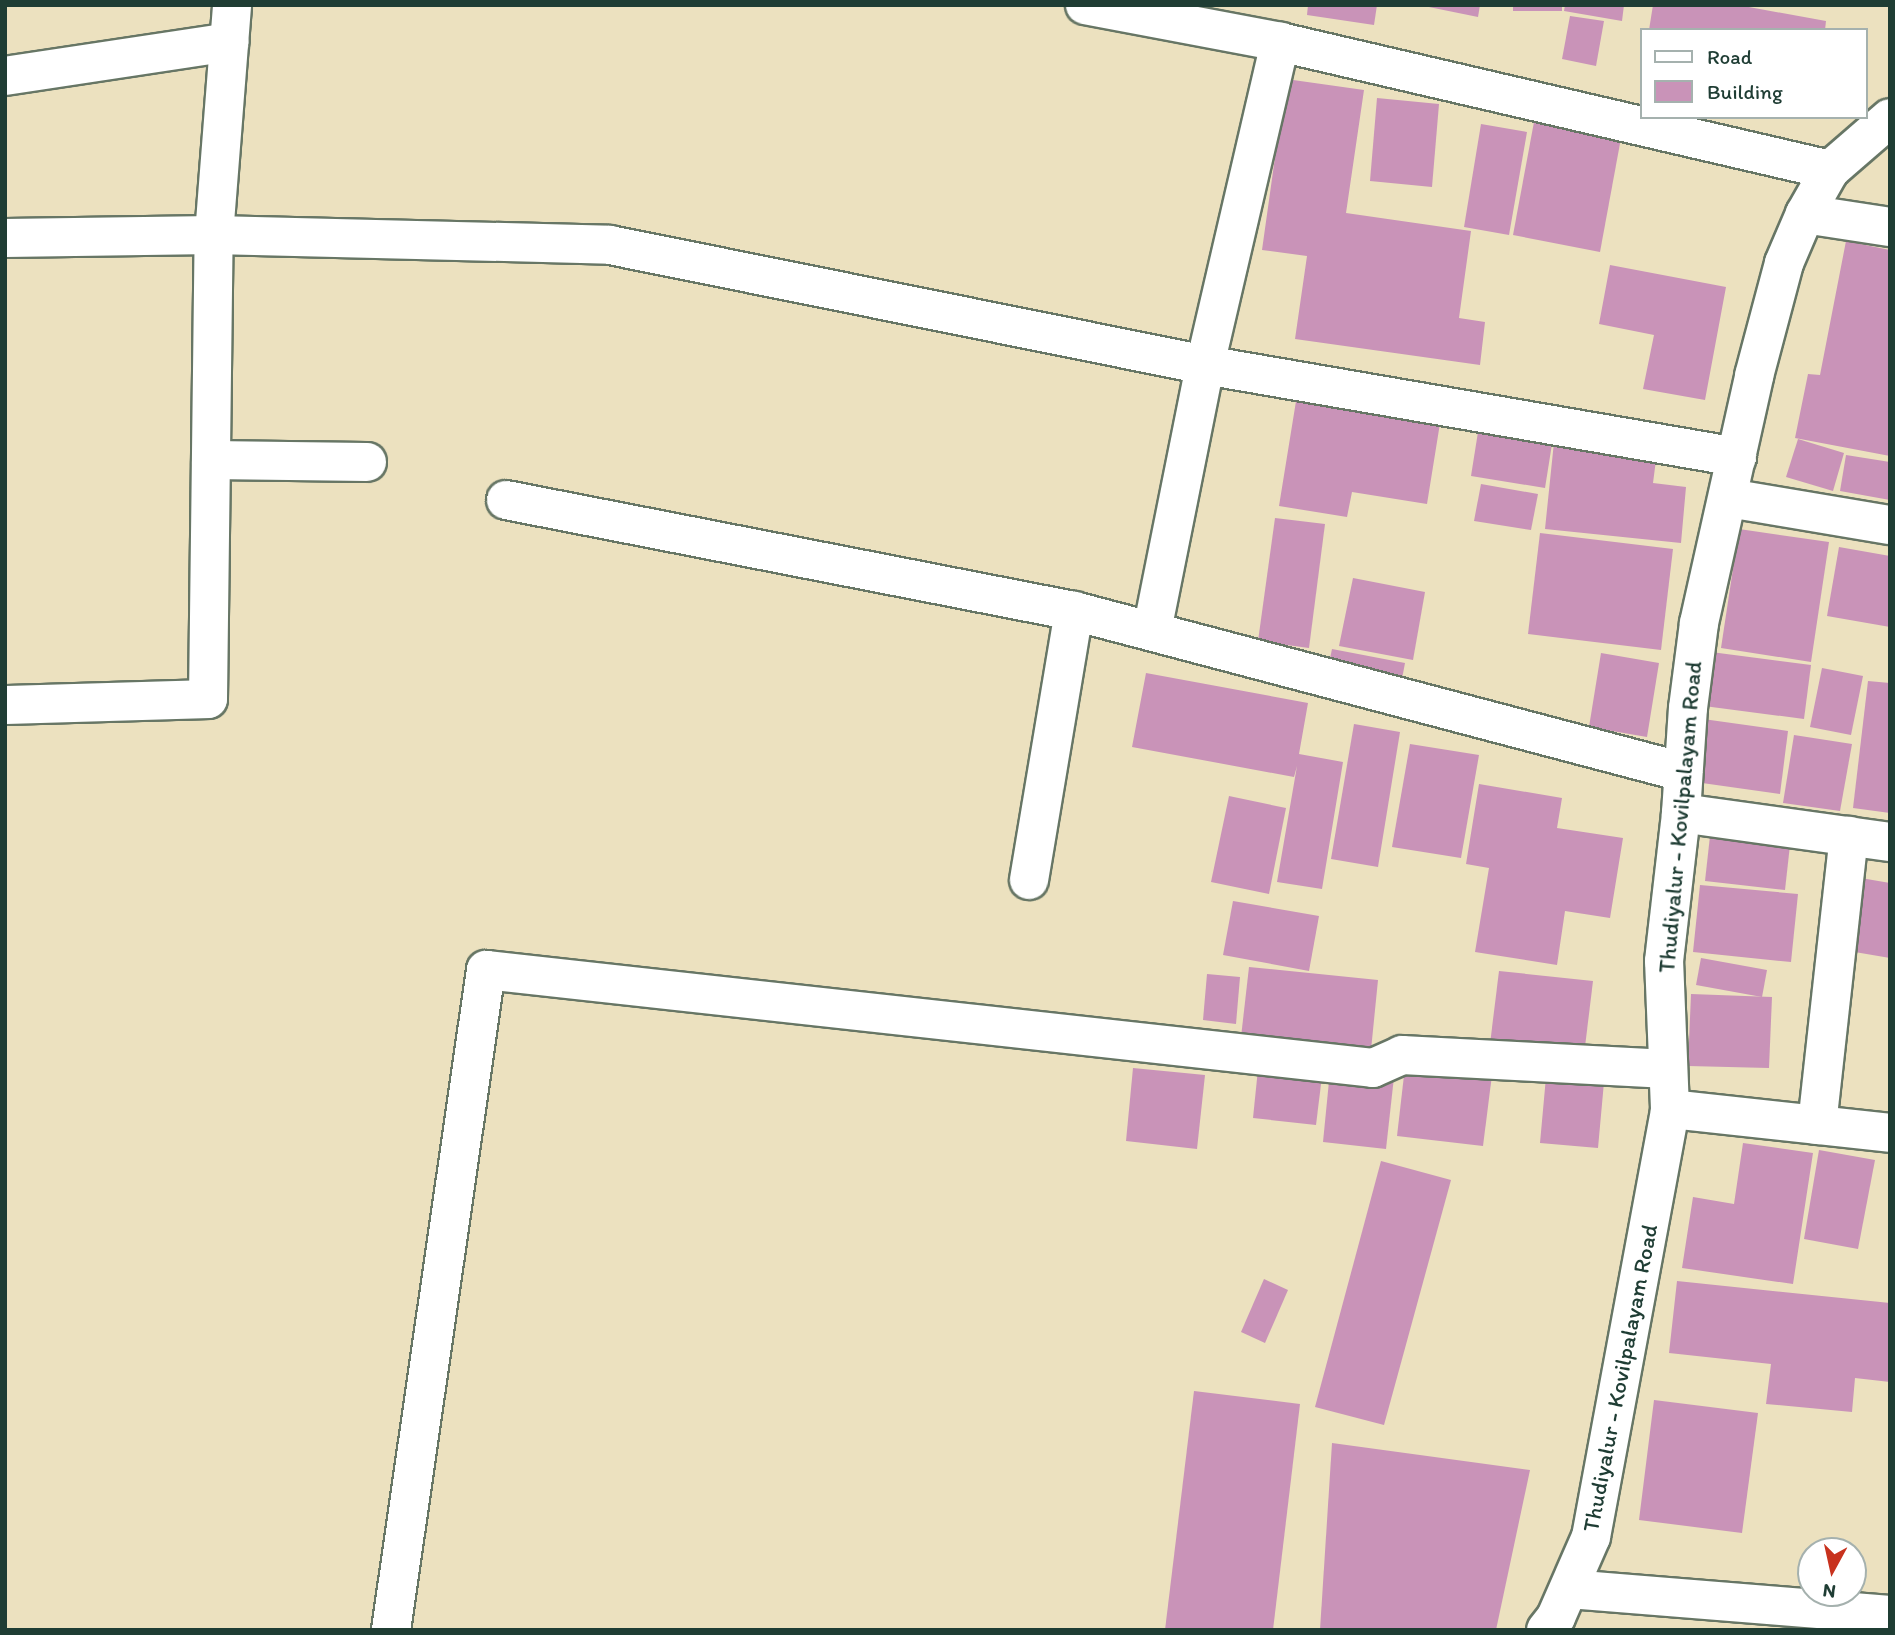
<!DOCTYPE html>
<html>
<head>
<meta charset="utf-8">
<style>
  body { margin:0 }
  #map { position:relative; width:1895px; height:1635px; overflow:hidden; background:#ece1bf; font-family:Itim,sans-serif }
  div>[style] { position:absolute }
  .building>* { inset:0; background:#c993b8 }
  .roads { filter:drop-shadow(2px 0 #677665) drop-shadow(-2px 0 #677665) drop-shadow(0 2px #677665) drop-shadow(0 -2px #677665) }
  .street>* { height:38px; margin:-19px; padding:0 19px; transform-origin:19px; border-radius:19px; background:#fff }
  .secondary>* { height:38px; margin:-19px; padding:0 19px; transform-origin:19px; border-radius:19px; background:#fff }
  span { translate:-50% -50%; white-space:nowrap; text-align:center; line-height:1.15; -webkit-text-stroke:5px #fff; paint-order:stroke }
  .street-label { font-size:23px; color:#1f3d34 }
  .frame { position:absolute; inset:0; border:7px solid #1f3d34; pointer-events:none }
  .legend { position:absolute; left:1640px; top:28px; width:228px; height:91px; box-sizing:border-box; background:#fff; border:2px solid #a5b1ae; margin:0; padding:9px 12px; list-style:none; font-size:21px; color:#1f3d34 }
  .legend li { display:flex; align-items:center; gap:14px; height:35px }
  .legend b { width:35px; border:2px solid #a5b1ae }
  .north { position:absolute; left:1797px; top:1537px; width:70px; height:70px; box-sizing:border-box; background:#fff; border:2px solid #a5b1ae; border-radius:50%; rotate:188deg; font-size:19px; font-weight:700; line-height:28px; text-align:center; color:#1f3d34 }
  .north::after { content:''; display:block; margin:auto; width:24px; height:32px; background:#c8321e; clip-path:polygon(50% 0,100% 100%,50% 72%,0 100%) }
</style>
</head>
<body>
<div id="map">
  <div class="building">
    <i style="clip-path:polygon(1308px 5px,1377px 5px,1374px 25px,1307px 15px)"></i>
    <i style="clip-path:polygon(1419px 5px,1480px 5px,1478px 17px)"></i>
    <i style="clip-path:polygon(1513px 5px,1562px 5px,1562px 11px,1513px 11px)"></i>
    <i style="clip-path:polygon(1565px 5px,1624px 5px,1622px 21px,1564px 11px)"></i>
    <i style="clip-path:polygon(1653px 5px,1738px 5px,1826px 21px,1825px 30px,1649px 30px)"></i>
    <i style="clip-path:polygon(1570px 16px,1604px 21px,1596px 66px,1562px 59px)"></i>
    <i style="clip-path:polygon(1286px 79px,1364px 90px,1346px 213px,1471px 231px,1459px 318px,1485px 322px,1480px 365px,1295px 339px,1307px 256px,1262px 250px)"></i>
    <i style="clip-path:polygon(1377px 98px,1439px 104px,1432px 187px,1370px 181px)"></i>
    <i style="clip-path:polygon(1534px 122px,1621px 138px,1600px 252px,1513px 235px)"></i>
    <i style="clip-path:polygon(1481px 124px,1527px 132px,1509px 235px,1464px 227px)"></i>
    <i style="clip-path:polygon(1846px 241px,1890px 250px,1890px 456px,1795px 438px,1808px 374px,1820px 375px)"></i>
    <i style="clip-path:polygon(1610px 265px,1726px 287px,1705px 400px,1643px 389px,1654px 335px,1599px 324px)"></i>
    <i style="clip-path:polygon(1297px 395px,1441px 417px,1427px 504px,1352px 492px,1347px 517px,1279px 506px)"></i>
    <i style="clip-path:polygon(1478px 432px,1552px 444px,1545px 488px,1471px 476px)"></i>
    <i style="clip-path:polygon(1798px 439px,1844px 453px,1833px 491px,1786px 477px)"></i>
    <i style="clip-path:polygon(1554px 442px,1657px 452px,1653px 483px,1686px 487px,1681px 543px,1545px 529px)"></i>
    <i style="clip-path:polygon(1846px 455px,1890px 462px,1890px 500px,1840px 491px)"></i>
    <i style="clip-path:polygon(1481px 484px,1538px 494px,1531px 530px,1474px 521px)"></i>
    <i style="clip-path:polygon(1275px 518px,1325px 524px,1309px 648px,1258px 641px)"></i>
    <i style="clip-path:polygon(1739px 529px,1829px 542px,1811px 662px,1721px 648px)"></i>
    <i style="clip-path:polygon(1540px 533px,1673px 549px,1661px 650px,1528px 634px)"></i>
    <i style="clip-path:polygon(1839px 547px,1890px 556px,1890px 627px,1827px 616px)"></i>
    <i style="clip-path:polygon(1353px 578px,1425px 592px,1413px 660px,1339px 646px)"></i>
    <i style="clip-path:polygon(1332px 649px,1405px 663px,1401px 684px,1328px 668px)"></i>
    <i style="clip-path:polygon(1711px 652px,1811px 665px,1804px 719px,1704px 706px)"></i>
    <i style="clip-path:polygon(1601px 653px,1659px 663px,1647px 737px,1589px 727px)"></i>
    <i style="clip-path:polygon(1822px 668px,1863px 676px,1851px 735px,1810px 727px)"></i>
    <i style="clip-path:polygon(1146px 673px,1308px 703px,1299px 754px,1343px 762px,1322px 889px,1277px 882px,1297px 766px,1294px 777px,1132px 747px)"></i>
    <i style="clip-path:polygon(1868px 681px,1890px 683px,1890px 813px,1853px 808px)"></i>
    <i style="clip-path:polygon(1703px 719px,1788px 731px,1780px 794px,1695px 782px)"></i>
    <i style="clip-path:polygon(1354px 724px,1400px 732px,1378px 867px,1331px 859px)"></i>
    <i style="clip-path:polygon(1794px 735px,1852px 744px,1840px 811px,1783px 803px)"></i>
    <i style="clip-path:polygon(1410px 744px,1479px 755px,1461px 858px,1392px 847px)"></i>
    <i style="clip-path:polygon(1479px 784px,1562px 798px,1557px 828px,1623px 838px,1610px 918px,1565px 911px,1557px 965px,1475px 952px,1489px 868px,1466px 864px)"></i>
    <i style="clip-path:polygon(1229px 796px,1286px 808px,1269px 894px,1211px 882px)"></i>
    <i style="clip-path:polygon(1710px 836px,1790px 845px,1785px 890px,1705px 881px)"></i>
    <i style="clip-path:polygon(1855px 877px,1890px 883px,1890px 958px,1843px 950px)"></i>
    <i style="clip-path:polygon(1700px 885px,1798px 894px,1791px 962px,1693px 952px)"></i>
    <i style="clip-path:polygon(1233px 901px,1319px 916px,1309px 971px,1223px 955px)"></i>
    <i style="clip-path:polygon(1701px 958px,1767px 970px,1762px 997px,1696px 985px)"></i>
    <i style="clip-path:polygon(1249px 967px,1378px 980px,1370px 1060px,1240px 1046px)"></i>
    <i style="clip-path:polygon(1499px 971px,1593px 981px,1584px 1055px,1490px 1044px)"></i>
    <i style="clip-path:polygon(1207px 974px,1240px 977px,1236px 1024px,1203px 1020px)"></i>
    <i style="clip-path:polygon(1691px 994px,1772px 997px,1769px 1068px,1688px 1066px)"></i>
    <i style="clip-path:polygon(1406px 1058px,1493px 1067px,1483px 1146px,1397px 1136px)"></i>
    <i style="clip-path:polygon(1547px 1066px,1605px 1071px,1598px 1148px,1540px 1143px)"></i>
    <i style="clip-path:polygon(1133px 1068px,1205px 1075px,1197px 1149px,1126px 1141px)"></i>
    <i style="clip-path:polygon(1258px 1069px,1322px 1076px,1316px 1125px,1253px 1118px)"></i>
    <i style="clip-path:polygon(1330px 1071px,1394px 1077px,1386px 1149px,1323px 1142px)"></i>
    <i style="clip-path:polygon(1743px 1143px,1813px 1153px,1793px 1284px,1682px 1268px,1693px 1197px,1734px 1204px)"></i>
    <i style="clip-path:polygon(1819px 1150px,1875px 1160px,1858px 1249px,1804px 1239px)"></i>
    <i style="clip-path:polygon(1381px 1161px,1451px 1180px,1384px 1425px,1315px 1407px)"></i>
    <i style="clip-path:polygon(1264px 1279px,1288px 1290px,1265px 1343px,1241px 1332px)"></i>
    <i style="clip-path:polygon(1677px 1281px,1890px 1303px,1890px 1382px,1855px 1378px,1852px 1412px,1766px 1404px,1771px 1364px,1669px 1353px)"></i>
    <i style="clip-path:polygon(1194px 1391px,1300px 1404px,1273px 1630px,1165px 1630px)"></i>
    <i style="clip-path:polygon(1654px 1400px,1758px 1413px,1742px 1533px,1639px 1520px)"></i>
    <i style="clip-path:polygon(1332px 1443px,1530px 1470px,1496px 1630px,1320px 1630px)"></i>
  </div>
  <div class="roads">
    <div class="street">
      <i style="left:1085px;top:5px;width:198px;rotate:10.7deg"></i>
      <i style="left:1280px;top:42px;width:565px;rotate:13.1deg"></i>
      <i style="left:5px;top:76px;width:227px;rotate:-8.6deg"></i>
      <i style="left:1805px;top:214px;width:86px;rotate:8.7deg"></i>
      <i style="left:5px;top:238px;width:209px;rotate:-0.8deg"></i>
      <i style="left:214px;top:235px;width:396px;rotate:1.4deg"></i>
      <i style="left:610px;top:245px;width:607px;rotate:11.4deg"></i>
      <i style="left:1205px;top:365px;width:540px;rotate:9.81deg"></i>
      <i style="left:211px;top:460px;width:156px;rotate:0.7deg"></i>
      <i style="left:1728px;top:498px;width:164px;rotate:9.5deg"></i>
      <i style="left:506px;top:500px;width:579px;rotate:11.06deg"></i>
      <i style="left:1074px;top:611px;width:630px;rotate:14.81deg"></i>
      <i style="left:1152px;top:631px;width:271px;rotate:-78.7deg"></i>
      <i style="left:1205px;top:365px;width:332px;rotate:-76.9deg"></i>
      <i style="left:5px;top:705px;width:203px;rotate:-1.7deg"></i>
      <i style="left:208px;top:699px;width:464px;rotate:-89.3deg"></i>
      <i style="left:214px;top:235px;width:231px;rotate:-85.5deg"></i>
      <i style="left:1681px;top:813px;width:211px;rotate:7.9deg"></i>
      <i style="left:1029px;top:880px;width:273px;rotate:-80.5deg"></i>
      <i style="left:1670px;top:1109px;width:221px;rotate:6.2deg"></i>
      <i style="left:1817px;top:1125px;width:291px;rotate:-83.7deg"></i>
      <i style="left:1569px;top:1589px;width:322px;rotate:4.6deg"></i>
      <i style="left:391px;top:1630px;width:667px;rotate:-81.81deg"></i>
      <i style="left:486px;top:970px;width:892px;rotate:6.3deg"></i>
      <i style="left:1373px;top:1068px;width:32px;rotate:-24deg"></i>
      <i style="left:1402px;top:1055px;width:266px;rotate:3deg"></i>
    </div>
    <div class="secondary">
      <i style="left:1546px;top:1630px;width:16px;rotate:-52deg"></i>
      <i style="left:1556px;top:1617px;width:87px;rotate:-66.4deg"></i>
      <i style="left:1591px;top:1537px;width:435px;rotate:-79.5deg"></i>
      <i style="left:1670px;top:1109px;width:148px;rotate:-92.3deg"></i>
      <i style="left:1664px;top:961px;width:149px;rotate:-83.4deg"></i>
      <i style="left:1681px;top:813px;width:105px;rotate:-86.2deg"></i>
      <i style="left:1688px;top:708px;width:86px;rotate:-82.6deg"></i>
      <i style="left:1699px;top:623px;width:253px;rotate:-77.4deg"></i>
      <i style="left:1754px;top:376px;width:117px;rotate:-75.1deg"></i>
      <i style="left:1784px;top:263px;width:53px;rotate:-66.8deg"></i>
      <i style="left:1805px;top:214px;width:51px;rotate:-60.4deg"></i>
      <i style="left:1830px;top:170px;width:79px;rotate:-40.9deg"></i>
    </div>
  </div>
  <div class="street-label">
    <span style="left:1680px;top:817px;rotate:-85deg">Thudiyalur - Kovilpalayam Road</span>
    <span style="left:1620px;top:1378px;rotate:-79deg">Thudiyalur - Kovilpalayam Road</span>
  </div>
  <div class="frame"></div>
  <ul class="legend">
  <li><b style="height:9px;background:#fff"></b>Road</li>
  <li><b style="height:19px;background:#c993b8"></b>Building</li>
  </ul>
  <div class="north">N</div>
</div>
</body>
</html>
